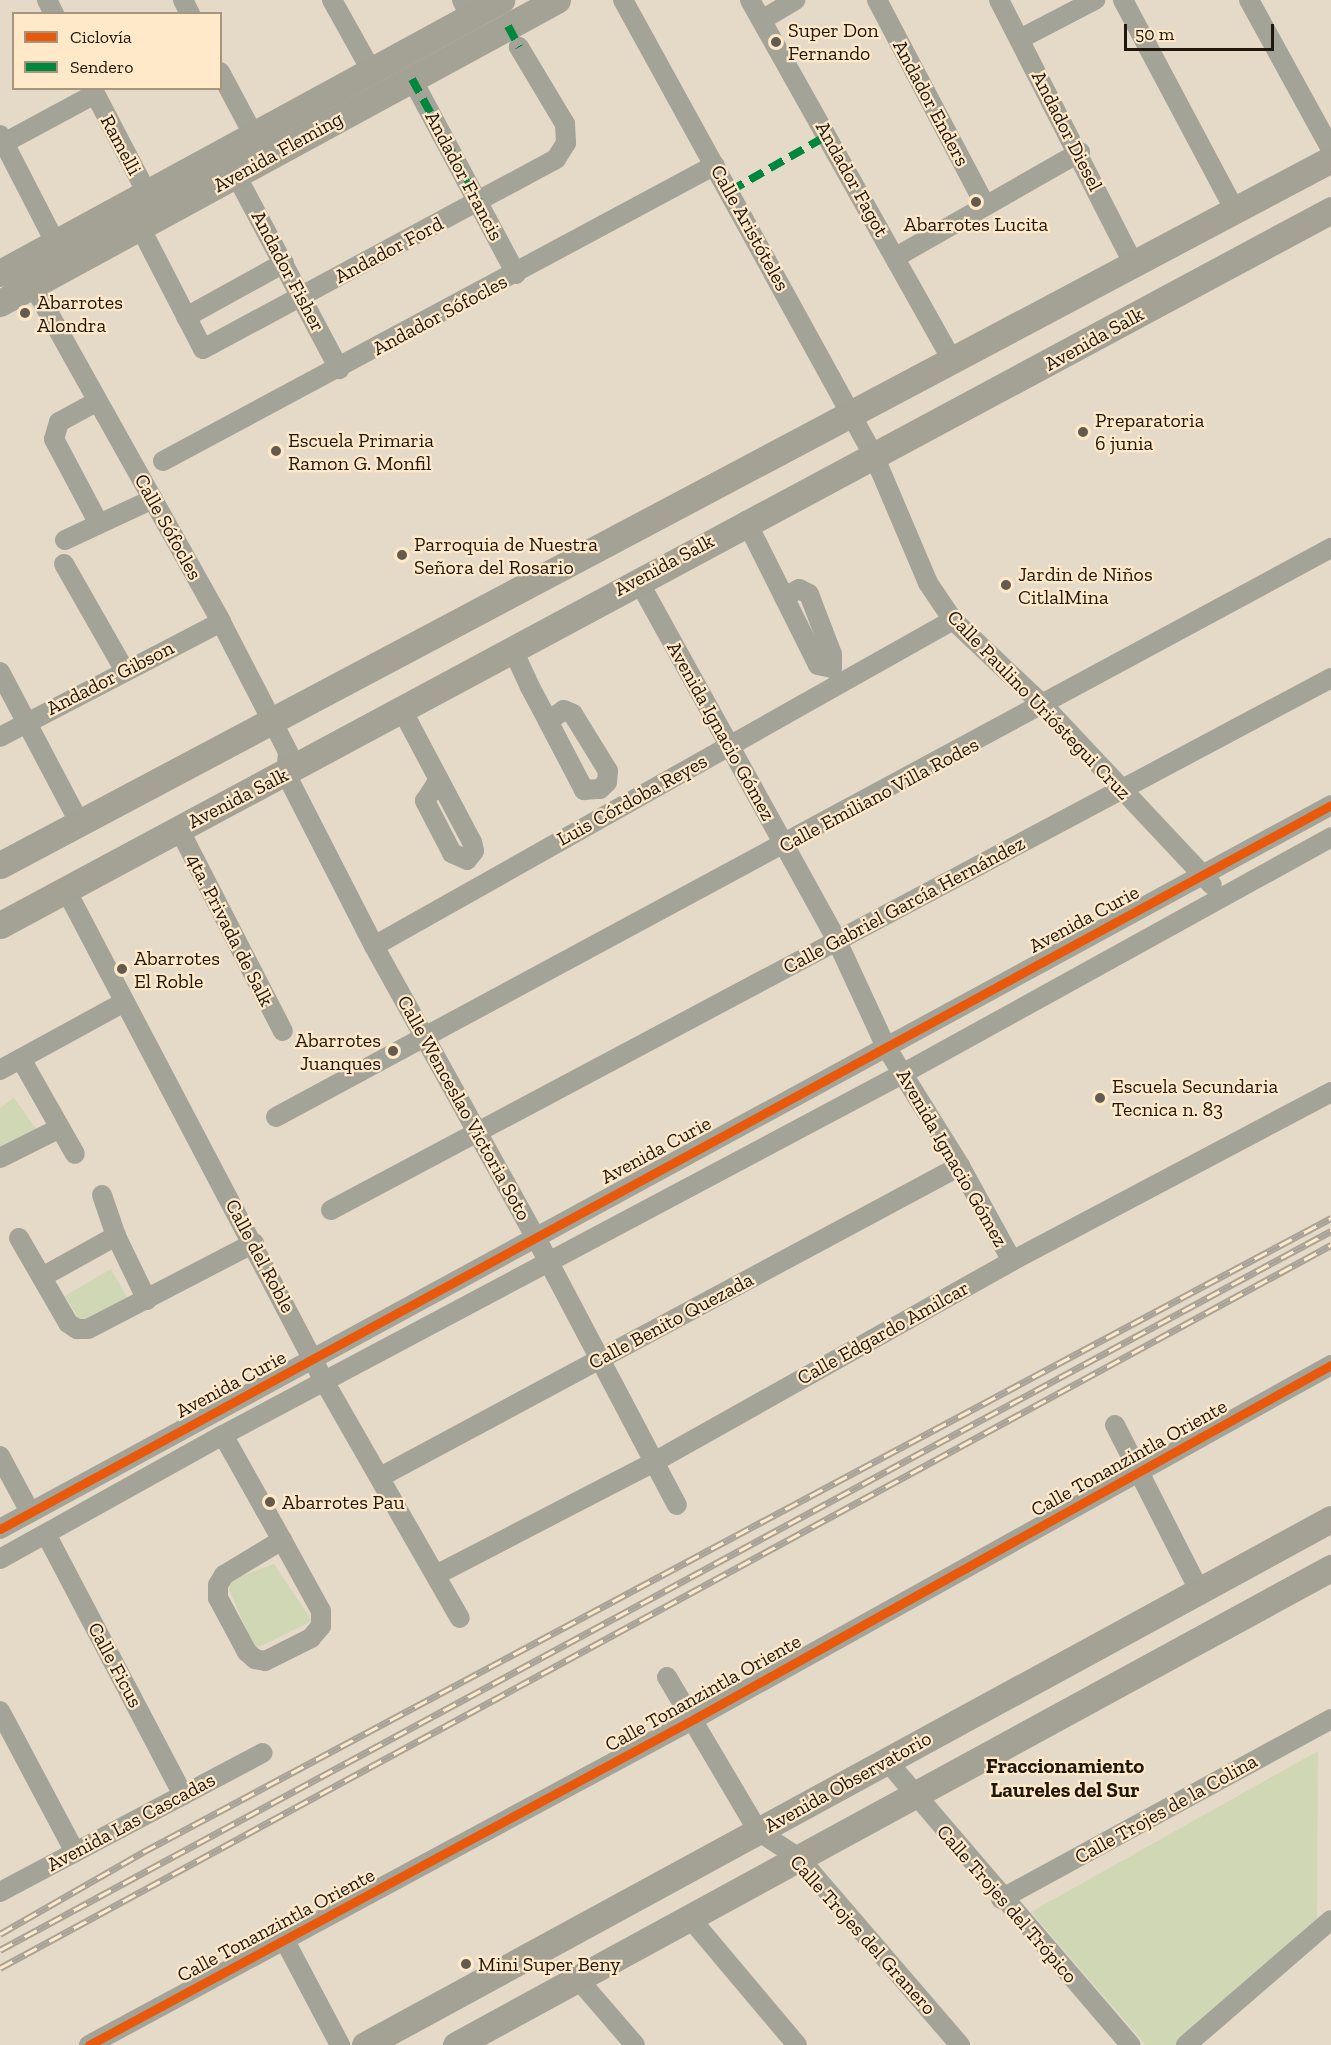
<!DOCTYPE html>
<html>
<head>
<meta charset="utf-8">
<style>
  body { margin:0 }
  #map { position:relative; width:1331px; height:2045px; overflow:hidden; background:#e5d9c8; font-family:"Zilla Slab",serif }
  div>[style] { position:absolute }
  .green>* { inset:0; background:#cfd7b4 }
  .street>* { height:20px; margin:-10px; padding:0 10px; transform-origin:10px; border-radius:10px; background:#a3a398 }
  .secondary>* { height:27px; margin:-13.5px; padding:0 13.5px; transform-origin:13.5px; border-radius:13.5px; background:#a3a295 }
  .rail>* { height:7px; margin-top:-3.5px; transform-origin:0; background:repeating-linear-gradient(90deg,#ffe9c9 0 14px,#a9a397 0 28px); box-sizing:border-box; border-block:2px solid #a9a397 }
  .quiet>* { height:8px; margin-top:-4px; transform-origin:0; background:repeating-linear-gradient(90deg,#00873e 0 15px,transparent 0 23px) }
  .cycleway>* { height:9px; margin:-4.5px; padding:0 4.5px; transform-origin:4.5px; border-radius:4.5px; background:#e8590c }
  .dots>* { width:16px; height:16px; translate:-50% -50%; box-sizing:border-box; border:3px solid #ffe9c9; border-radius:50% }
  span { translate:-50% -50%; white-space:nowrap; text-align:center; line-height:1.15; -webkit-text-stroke:4.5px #ffe9c9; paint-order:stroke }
  .poi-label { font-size:20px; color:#1f170c }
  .left { translate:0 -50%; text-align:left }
  .right { translate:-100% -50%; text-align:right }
  .street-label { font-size:20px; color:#1f170c }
  .neighbourhood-label { font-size:21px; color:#1f170c; font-weight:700 }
  .legend { position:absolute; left:12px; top:12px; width:210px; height:78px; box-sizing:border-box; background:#ffe9c9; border:2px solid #a5957d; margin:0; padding:8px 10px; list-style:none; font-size:18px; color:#1f170c }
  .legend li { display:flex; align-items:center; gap:12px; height:30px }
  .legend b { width:30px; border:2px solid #a5957d }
  .scale { position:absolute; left:1124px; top:24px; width:150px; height:27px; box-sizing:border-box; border:3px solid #1f170c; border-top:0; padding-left:8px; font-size:18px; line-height:21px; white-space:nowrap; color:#1f170c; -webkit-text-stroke:4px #ffe9c9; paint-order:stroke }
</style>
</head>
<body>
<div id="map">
  <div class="green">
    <i style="clip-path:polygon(14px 1098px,37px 1130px,0 1149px,0 1108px)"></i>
    <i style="clip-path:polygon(111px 1269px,128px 1299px,81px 1322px,65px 1296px)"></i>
    <i style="clip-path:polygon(274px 1564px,312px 1621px,255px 1649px,226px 1582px)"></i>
    <i style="clip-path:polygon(1318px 1751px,1317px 1921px,1178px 2045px,1146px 2045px,1031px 1912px)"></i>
  </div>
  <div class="street">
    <i style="left:47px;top:0;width:16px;rotate:63deg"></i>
    <i style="left:183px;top:0;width:16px;rotate:63deg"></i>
    <i style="left:332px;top:0;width:82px;rotate:60.9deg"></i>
    <i style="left:462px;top:0;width:19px;rotate:62deg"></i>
    <i style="left:623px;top:0;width:523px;rotate:61.18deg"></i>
    <i style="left:875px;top:458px;width:136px;rotate:67deg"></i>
    <i style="left:928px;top:583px;width:45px;rotate:56deg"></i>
    <i style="left:953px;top:620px;width:125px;rotate:43.4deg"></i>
    <i style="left:1044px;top:706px;width:245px;rotate:46.8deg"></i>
    <i style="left:750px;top:0;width:413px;rotate:60.7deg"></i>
    <i style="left:877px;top:0;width:232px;rotate:62.2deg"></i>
    <i style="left:999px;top:0;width:295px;rotate:63deg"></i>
    <i style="left:1123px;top:0;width:239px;rotate:62deg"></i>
    <i style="left:1249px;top:0;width:170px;rotate:61.2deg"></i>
    <i style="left:762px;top:20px;width:39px;rotate:-31deg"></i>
    <i style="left:1020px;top:39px;width:85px;rotate:-27.5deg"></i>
    <i style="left:220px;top:72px;width:85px;rotate:61.9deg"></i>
    <i style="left:412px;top:79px;width:221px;rotate:61.9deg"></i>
    <i style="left:92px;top:88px;width:121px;rotate:62.4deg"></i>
    <i style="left:0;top:135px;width:123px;rotate:62.8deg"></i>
    <i style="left:4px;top:143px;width:103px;rotate:-28.3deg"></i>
    <i style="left:236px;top:175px;width:220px;rotate:62deg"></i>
    <i style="left:140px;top:227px;width:137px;rotate:62.7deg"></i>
    <i style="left:203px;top:349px;width:401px;rotate:-28.3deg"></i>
    <i style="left:556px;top:159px;width:19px;rotate:-58deg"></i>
    <i style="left:566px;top:143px;width:19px;rotate:-93deg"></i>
    <i style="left:565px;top:124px;width:90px;rotate:-120.9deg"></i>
    <i style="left:896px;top:257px;width:212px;rotate:-29.7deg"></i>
    <i style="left:33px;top:285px;width:386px;rotate:60.8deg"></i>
    <i style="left:221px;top:622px;width:146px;rotate:62.7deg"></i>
    <i style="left:288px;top:752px;width:22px;rotate:95deg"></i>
    <i style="left:286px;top:774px;width:193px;rotate:62.9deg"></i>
    <i style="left:374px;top:946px;width:332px;rotate:61deg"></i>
    <i style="left:535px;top:1236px;width:304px;rotate:62.2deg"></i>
    <i style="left:186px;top:317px;width:112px;rotate:-28.9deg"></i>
    <i style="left:96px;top:402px;width:42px;rotate:151.6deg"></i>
    <i style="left:59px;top:422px;width:18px;rotate:106deg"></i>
    <i style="left:54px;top:439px;width:96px;rotate:62.1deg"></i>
    <i style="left:163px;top:461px;width:626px;rotate:-28.2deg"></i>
    <i style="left:746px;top:521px;width:161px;rotate:63.4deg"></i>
    <i style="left:818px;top:665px;width:14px;rotate:12deg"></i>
    <i style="left:832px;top:668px;width:14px;rotate:-90deg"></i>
    <i style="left:832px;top:654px;width:64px;rotate:-111deg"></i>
    <i style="left:809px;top:594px;width:11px;rotate:-153deg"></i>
    <i style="left:799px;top:589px;width:17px;rotate:152deg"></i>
    <i style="left:65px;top:540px;width:97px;rotate:-25deg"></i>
    <i style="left:64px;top:564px;width:123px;rotate:60.3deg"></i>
    <i style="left:638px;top:580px;width:412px;rotate:61.1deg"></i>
    <i style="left:837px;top:941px;width:117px;rotate:65.2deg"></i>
    <i style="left:886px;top:1047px;width:140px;rotate:58.1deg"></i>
    <i style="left:960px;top:1166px;width:108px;rotate:61.3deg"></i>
    <i style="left:512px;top:648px;width:43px;rotate:65.2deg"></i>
    <i style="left:530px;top:687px;width:38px;rotate:62deg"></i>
    <i style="left:548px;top:721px;width:78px;rotate:62.4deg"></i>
    <i style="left:584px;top:790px;width:16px;rotate:-4deg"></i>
    <i style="left:600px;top:789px;width:10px;rotate:-45deg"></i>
    <i style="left:607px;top:782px;width:11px;rotate:-85deg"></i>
    <i style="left:608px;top:771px;width:67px;rotate:-121.6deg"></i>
    <i style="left:573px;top:714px;width:10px;rotate:-156deg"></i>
    <i style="left:564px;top:710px;width:19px;rotate:145deg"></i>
    <i style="left:0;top:672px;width:170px;rotate:62.2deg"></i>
    <i style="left:401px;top:708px;width:152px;rotate:62.1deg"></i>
    <i style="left:472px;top:842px;width:9px;rotate:77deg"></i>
    <i style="left:474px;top:851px;width:11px;rotate:128deg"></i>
    <i style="left:467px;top:860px;width:17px;rotate:-155deg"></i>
    <i style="left:452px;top:853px;width:59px;rotate:-117.4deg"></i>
    <i style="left:425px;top:801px;width:24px;rotate:-57deg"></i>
    <i style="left:0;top:737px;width:249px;rotate:-27.5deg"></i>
    <i style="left:179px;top:829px;width:227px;rotate:62.8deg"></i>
    <i style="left:66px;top:890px;width:555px;rotate:62.28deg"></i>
    <i style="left:324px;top:1381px;width:273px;rotate:60.2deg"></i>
    <i style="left:374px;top:946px;width:664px;rotate:-29.38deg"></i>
    <i style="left:21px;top:1059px;width:109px;rotate:60.4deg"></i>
    <i style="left:0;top:1070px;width:141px;rotate:-28.7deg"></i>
    <i style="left:276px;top:1117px;width:1199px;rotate:-28.34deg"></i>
    <i style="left:0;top:1158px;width:67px;rotate:-26.6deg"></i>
    <i style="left:102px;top:1195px;width:43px;rotate:71.1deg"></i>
    <i style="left:116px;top:1236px;width:71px;rotate:64.2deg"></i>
    <i style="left:331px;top:1210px;width:1133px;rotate:-28.01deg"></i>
    <i style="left:19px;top:1238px;width:98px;rotate:60deg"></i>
    <i style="left:68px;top:1323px;width:11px;rotate:34deg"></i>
    <i style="left:77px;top:1329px;width:11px"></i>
    <i style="left:88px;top:1329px;width:187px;rotate:-27.4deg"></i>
    <i style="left:42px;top:1277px;width:85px;rotate:-29deg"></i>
    <i style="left:1115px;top:1425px;width:185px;rotate:63deg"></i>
    <i style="left:223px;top:1435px;width:120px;rotate:60.7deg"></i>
    <i style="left:282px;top:1540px;width:81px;rotate:61.2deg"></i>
    <i style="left:321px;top:1611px;width:15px;rotate:90deg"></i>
    <i style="left:321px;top:1626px;width:16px;rotate:130deg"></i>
    <i style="left:311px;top:1638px;width:51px;rotate:153.4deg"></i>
    <i style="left:265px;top:1661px;width:10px;rotate:-169deg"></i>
    <i style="left:255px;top:1659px;width:11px;rotate:-139deg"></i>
    <i style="left:247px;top:1652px;width:61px;rotate:-118.2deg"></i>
    <i style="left:218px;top:1598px;width:13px;rotate:-90deg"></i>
    <i style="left:218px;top:1585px;width:12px;rotate:-59deg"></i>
    <i style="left:224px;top:1575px;width:68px;rotate:-31.1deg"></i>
    <i style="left:0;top:1456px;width:64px;rotate:61.8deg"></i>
    <i style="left:382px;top:1476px;width:656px;rotate:-28.21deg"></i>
    <i style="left:0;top:1529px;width:1515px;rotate:-28.54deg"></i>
    <i style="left:46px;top:1534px;width:295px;rotate:62.3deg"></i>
    <i style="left:0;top:1559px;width:255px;rotate:-29.1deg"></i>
    <i style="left:223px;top:1435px;width:771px;rotate:-27.99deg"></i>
    <i style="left:904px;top:1073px;width:488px;rotate:-28.9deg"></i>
    <i style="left:436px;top:1575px;width:246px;rotate:-27.4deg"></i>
    <i style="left:654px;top:1462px;width:411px;rotate:-29.3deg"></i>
    <i style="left:1012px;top:1261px;width:361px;rotate:-27.9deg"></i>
    <i style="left:667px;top:1677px;width:179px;rotate:59.4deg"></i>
    <i style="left:758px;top:1831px;width:49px;rotate:33.4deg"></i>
    <i style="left:799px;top:1858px;width:247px;rotate:49.3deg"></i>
    <i style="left:0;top:1711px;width:160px;rotate:62deg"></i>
    <i style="left:887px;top:1761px;width:374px;rotate:49.4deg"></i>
    <i style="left:0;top:1892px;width:297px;rotate:-27.9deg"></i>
    <i style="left:1001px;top:1899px;width:376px;rotate:-28.6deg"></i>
    <i style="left:690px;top:1918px;width:166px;rotate:49.9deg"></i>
    <i style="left:285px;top:1941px;width:118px;rotate:62.1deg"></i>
    <i style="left:578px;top:1979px;width:87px;rotate:49.2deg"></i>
    <i style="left:89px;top:2045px;width:687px;rotate:-28.32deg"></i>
    <i style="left:694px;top:1719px;width:729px;rotate:-29.06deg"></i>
    <i style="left:1186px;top:2045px;width:191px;rotate:-40.8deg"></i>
  </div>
  <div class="secondary">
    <i style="left:0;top:273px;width:571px;rotate:-28.59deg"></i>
    <i style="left:0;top:303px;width:634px;rotate:-28.55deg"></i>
    <i style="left:0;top:865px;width:1507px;rotate:-27.94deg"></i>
    <i style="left:0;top:925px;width:1511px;rotate:-28.24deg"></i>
    <i style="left:365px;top:2045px;width:1100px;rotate:-28.57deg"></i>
    <i style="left:456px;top:2045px;width:997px;rotate:-28.6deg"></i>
  </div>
  <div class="rail">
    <i style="left:0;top:1934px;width:165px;rotate:-29.8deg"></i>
    <i style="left:143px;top:1852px;width:1347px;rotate:-28.09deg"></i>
    <i style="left:0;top:1950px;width:1513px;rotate:-28.38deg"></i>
    <i style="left:0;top:1968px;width:1515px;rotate:-28.51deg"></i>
  </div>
  <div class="quiet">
    <i style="left:508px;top:26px;width:24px;rotate:62deg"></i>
    <i style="left:412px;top:79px;width:140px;rotate:61.4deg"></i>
    <i style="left:730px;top:191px;width:113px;rotate:-29.7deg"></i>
  </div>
  <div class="cycleway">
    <i style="left:0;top:1529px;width:1515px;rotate:-28.54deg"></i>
    <i style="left:89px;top:2045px;width:687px;rotate:-28.32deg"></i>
    <i style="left:694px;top:1719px;width:729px;rotate:-29.06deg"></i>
  </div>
  <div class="dots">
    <i style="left:776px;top:42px;background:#645b4e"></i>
    <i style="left:976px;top:202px;background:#645b4e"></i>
    <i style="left:25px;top:313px;background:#645b4e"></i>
    <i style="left:1083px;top:432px;background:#645b4e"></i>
    <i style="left:276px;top:451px;background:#645b4e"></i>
    <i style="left:402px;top:555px;background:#645b4e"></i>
    <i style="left:1006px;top:585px;background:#645b4e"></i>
    <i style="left:122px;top:969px;background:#645b4e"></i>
    <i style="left:393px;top:1051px;background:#645b4e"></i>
    <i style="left:1100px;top:1098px;background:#645b4e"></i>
    <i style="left:270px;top:1502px;background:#645b4e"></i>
    <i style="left:466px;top:1964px;background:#645b4e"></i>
  </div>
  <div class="poi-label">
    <span class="left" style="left:788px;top:42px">Super Don<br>Fernando</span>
    <span style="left:976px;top:224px">Abarrotes Lucita</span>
    <span class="left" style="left:37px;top:314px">Abarrotes<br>Alondra</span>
    <span class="left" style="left:1095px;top:432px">Preparatoria<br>6 junia</span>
    <span class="left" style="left:288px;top:452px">Escuela Primaria<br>Ramon G. Monfil</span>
    <span class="left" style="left:414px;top:556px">Parroquia de Nuestra<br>Señora del Rosario</span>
    <span class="left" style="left:1018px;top:586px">Jardin de Niños<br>CitlalMina</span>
    <span class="left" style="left:134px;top:970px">Abarrotes<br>El Roble</span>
    <span class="right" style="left:381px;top:1052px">Abarrotes<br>Juanques</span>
    <span class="left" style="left:1112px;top:1098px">Escuela Secundaria<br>Tecnica n. 83</span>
    <span class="left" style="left:282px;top:1502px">Abarrotes Pau</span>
    <span class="left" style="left:478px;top:1964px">Mini Super Beny</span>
  </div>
  <div class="street-label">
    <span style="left:931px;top:103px;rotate:62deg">Andador Enders</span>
    <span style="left:1067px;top:131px;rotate:63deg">Andador Diesel</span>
    <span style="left:121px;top:145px;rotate:62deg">Ramelli</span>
    <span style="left:278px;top:152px;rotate:-29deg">Avenida Fleming</span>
    <span style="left:464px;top:176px;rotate:62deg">Andador Francis</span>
    <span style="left:852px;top:179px;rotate:61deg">Andador Fagot</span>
    <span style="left:750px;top:228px;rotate:61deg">Calle Aristóteles</span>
    <span style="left:389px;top:250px;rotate:-28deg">Andador Ford</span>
    <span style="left:288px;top:271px;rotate:62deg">Andador Fisher</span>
    <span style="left:440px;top:315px;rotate:-28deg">Andador Sófocles</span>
    <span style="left:1094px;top:339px;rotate:-29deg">Avenida Salk</span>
    <span style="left:168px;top:527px;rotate:61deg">Calle Sófocles</span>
    <span style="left:664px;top:565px;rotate:-28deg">Avenida Salk</span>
    <span style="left:110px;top:678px;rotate:-27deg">Andador Gibson</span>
    <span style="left:1039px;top:705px;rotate:46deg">Calle Paulino Urióstegui Cruz</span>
    <span style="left:721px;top:731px;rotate:61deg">Avenida Ignacio Gómez</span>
    <span style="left:879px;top:795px;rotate:-28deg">Calle Emiliano Villa Rodes</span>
    <span style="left:238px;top:798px;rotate:-27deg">Avenida Salk</span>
    <span style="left:632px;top:800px;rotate:-29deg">Luis Córdoba Reyes</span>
    <span style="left:904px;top:905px;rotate:-28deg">Calle Gabriel García Hernández</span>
    <span style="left:1084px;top:919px;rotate:-28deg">Avenida Curie</span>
    <span style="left:230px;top:930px;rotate:63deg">4ta. Privada de Salk</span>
    <span style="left:464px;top:1108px;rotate:61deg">Calle Wenceslao Victoria Soto</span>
    <span style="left:656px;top:1150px;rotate:-28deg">Avenida Curie</span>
    <span style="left:952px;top:1158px;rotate:60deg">Avenida Ignacio Gómez</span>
    <span style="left:260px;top:1256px;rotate:62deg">Calle del Roble</span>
    <span style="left:671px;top:1321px;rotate:-28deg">Calle Benito Quezada</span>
    <span style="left:883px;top:1333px;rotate:-29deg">Calle Edgardo Amilcar</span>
    <span style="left:231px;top:1384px;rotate:-28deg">Avenida Curie</span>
    <span style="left:1129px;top:1458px;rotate:-29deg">Calle Tonanzintla Oriente</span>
    <span style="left:115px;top:1665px;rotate:62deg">Calle Ficus</span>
    <span style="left:703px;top:1693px;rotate:-29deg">Calle Tonanzintla Oriente</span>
    <span style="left:848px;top:1782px;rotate:-29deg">Avenida Observatorio</span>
    <span style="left:1166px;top:1809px;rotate:-29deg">Calle Trojes de la Colina</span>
    <span style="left:131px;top:1822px;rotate:-28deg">Avenida Las Cascadas</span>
    <span style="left:1007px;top:1904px;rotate:49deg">Calle Trojes del Trópico</span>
    <span style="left:276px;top:1925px;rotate:-28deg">Calle Tonanzintla Oriente</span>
    <span style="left:863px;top:1935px;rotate:48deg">Calle Trojes del Granero</span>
  </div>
  <div class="neighbourhood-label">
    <span style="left:1065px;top:1778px">Fraccionamiento<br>Laureles del Sur</span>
  </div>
  <ul class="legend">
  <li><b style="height:8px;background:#e8590c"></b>Ciclovía</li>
  <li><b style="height:8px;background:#00873e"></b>Sendero</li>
  </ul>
  <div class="scale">50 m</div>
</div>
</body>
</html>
